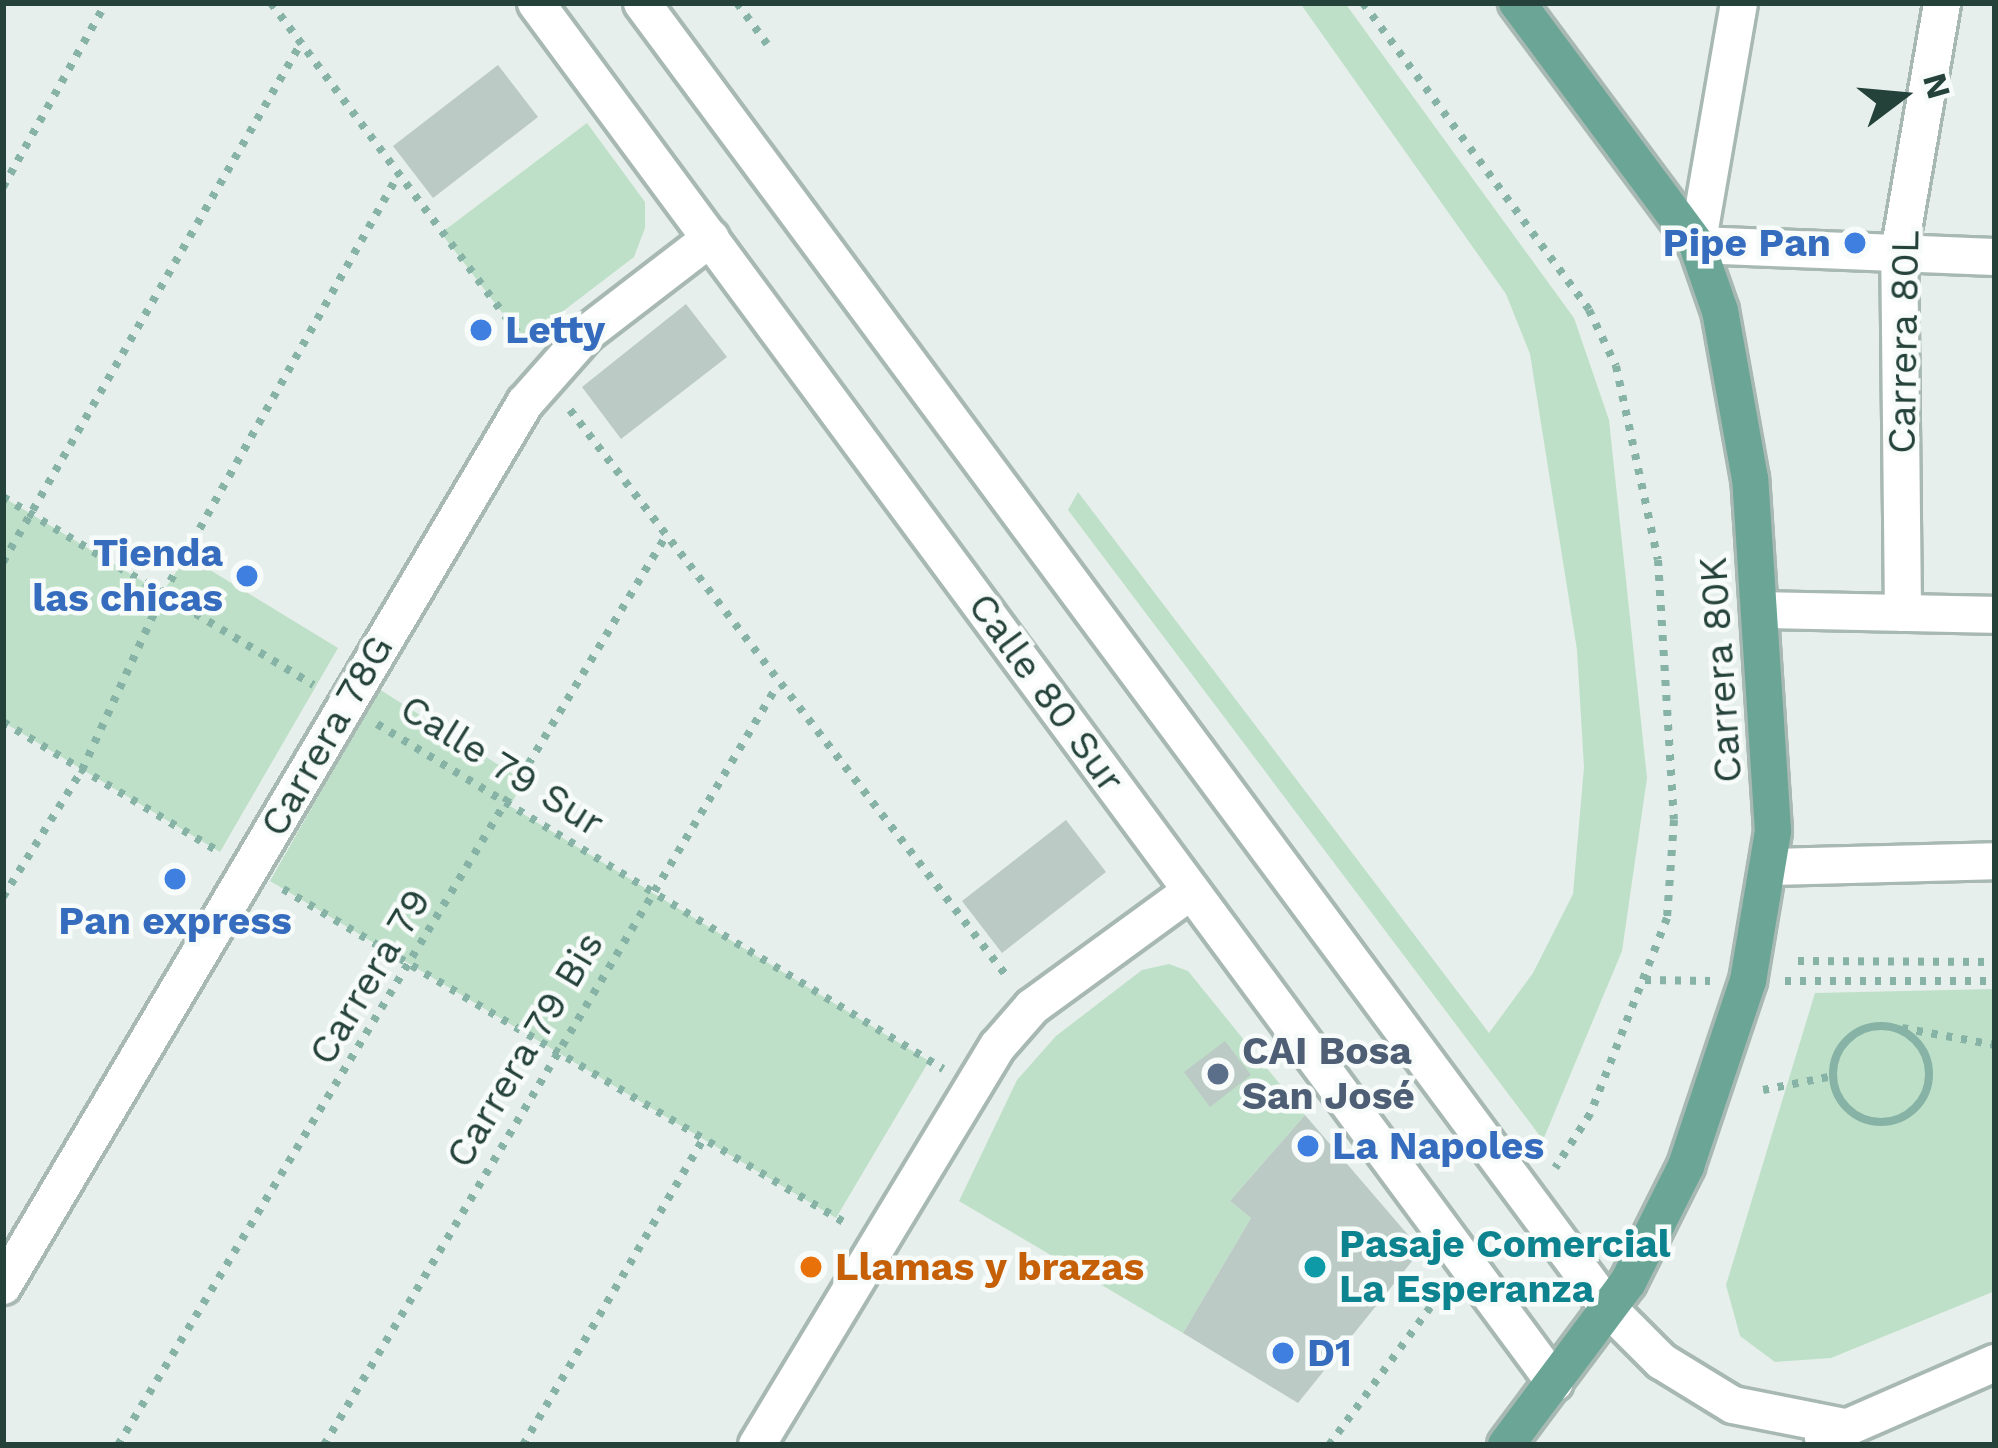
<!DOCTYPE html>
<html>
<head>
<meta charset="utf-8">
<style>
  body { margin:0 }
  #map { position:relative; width:1998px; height:1448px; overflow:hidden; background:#e6efeb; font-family:"Work Sans",sans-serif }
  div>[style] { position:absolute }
  .green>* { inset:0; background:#bfe0c8 }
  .building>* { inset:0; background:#bbcac4 }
  .path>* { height:8px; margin-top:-4px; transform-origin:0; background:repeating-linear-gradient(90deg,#86b3a5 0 6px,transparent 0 15px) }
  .path>.ring { margin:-4px; padding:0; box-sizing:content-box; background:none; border:8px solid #86b3a5; border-radius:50% }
  .roads { filter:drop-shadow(3px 0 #a8b8b2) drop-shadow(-3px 0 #a8b8b2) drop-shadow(0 3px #a8b8b2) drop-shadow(0 -3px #a8b8b2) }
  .minor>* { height:36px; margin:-18px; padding:0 18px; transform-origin:18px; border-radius:18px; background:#fff }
  .major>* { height:36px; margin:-18px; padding:0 18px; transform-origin:18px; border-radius:18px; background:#6aa596 }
  .dots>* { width:33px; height:33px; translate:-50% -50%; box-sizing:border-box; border:6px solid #f7fbf9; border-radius:50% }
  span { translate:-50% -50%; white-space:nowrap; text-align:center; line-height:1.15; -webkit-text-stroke:9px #f7fbf9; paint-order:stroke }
  .shop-label { font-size:39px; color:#366cbe; font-weight:700 }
  .right { translate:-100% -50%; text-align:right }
  .left { translate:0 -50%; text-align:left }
  .street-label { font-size:39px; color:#24423a }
  .service-label { font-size:39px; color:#4e5e75; font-weight:700 }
  .culture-label { font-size:39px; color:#0d838f; font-weight:700 }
  .food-label { font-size:39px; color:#c56008; font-weight:700 }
  .frame { position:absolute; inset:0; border:6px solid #24423a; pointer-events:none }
  .north { position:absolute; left:1842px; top:36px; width:120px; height:120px; -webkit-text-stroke:9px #f7fbf9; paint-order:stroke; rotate:74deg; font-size:33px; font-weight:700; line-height:48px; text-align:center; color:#24423a }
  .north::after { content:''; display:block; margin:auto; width:42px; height:54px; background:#24423a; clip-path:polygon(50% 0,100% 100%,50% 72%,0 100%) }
</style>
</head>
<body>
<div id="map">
  <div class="green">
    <i style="clip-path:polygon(1300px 3px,1345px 3px,1574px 318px,1609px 420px,1647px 778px,1622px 951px,1543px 1140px,1068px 510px,1078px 492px,1489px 1033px,1533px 973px,1573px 894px,1584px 767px,1577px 650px,1530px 354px,1506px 294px)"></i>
    <i style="clip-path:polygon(587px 123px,645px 202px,645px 228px,634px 257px,524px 341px,441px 233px)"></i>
    <i style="clip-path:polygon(3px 497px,162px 593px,187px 556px,338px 648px,220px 852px,3px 722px)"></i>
    <i style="clip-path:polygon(379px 689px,524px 781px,510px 806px,929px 1061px,836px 1218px,270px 881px)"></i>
    <i style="clip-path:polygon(1169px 964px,1188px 971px,1305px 1115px,1230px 1201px,1251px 1218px,1183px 1333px,959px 1201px,1017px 1080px,1056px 1036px,1142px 970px)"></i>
    <i style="clip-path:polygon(1995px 989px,1995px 1291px,1831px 1358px,1775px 1362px,1740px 1336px,1726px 1285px,1815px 993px)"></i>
  </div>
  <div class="building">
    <i style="clip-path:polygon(498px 65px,538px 117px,433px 198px,393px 146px)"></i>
    <i style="clip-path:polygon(686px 304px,727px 357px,621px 439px,582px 387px)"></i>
    <i style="clip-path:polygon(1066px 820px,1106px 872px,1002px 953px,962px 901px)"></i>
    <i style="clip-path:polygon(1225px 1041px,1251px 1075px,1210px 1107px,1184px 1072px)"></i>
    <i style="clip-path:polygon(1305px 1115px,1421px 1250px,1298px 1403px,1183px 1333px,1251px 1218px,1230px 1201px)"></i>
  </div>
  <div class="path">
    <i style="left:271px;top:3px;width:424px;rotate:53.2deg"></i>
    <i style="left:737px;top:3px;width:51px;rotate:53.8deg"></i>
    <i style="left:1363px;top:3px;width:381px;rotate:53.6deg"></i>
    <i style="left:1589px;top:310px;width:62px;rotate:64.3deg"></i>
    <i style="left:1616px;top:366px;width:198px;rotate:77.8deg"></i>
    <i style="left:1658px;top:560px;width:260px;rotate:86.5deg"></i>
    <i style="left:1674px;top:820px;width:98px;rotate:94.1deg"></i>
    <i style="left:1667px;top:918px;width:211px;rotate:111.4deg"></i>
    <i style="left:1590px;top:1114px;width:64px;rotate:122.9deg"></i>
    <i style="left:3px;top:187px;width:211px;rotate:-60.8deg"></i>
    <i style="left:570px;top:410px;width:717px;rotate:52.36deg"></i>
    <i style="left:3px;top:497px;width:363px;rotate:31.2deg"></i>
    <i style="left:3px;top:562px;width:598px;rotate:-60.14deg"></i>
    <i style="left:3px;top:722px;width:251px;rotate:31deg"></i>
    <i style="left:377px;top:724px;width:663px;rotate:31.36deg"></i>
    <i style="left:283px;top:889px;width:656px;rotate:30.71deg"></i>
    <i style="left:3px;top:897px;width:150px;rotate:-58.1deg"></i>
    <i style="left:82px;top:770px;width:194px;rotate:-65.3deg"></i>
    <i style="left:163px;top:594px;width:477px;rotate:-60.7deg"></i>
    <i style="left:1798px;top:961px;width:197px;rotate:0.3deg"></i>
    <i style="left:1645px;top:980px;width:65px;rotate:0.9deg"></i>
    <i style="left:1785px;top:981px;width:210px"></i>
    <i class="ring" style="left:1833px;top:1026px;width:88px;height:88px"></i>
    <i style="left:1902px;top:1028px;width:95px;rotate:10.4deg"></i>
    <i style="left:1763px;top:1090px;width:71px;rotate:-11.3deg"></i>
    <i style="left:118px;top:1445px;width:1061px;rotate:-58.92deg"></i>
    <i style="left:324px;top:1445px;width:884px;rotate:-59.17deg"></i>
    <i style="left:523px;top:1445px;width:355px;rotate:-59.5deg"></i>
    <i style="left:1329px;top:1445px;width:187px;rotate:-53.7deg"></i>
  </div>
  <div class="roads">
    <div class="minor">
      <i style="left:536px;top:3px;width:1715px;rotate:53.56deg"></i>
      <i style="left:642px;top:3px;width:1625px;rotate:53.48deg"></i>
      <i style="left:1609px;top:1309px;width:74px;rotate:45deg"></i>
      <i style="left:1661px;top:1361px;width:84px;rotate:31.4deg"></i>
      <i style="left:1733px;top:1405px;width:113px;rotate:11.2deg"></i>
      <i style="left:1739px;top:3px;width:246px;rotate:99.8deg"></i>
      <i style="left:1697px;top:245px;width:298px;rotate:2.3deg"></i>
      <i style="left:1762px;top:610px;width:233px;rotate:1.2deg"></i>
      <i style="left:1903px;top:613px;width:360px;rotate:-90.6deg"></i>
      <i style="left:1899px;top:253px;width:254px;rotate:-80.2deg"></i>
      <i style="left:1771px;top:867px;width:224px;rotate:-1.5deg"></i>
      <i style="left:3px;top:1286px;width:1026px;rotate:-59.41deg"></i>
      <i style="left:525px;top:403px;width:94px;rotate:-48.5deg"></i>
      <i style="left:587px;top:333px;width:156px;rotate:-37.5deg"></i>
      <i style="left:1823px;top:1438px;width:188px;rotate:-23.6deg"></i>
      <i style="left:757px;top:1445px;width:466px;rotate:-58.9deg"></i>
      <i style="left:998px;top:1046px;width:52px;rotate:-48.9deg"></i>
      <i style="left:1032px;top:1007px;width:197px;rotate:-36.1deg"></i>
    </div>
    <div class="major">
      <i style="left:1506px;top:1445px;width:204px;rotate:-53.2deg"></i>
      <i style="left:1628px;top:1282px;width:130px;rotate:-63.4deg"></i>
      <i style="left:1686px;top:1166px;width:195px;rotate:-71.5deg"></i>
      <i style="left:1748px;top:981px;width:152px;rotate:-80.5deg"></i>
      <i style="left:1773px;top:831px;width:353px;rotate:-93.7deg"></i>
      <i style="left:1750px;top:479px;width:171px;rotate:-100.1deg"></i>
      <i style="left:1720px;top:311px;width:70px;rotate:-109.2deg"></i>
      <i style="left:1697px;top:245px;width:302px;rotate:-126.6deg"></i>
    </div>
  </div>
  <div class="dots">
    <i style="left:1855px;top:243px;background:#3f7fe0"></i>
    <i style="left:481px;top:330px;background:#3f7fe0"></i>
    <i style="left:247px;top:576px;background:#3f7fe0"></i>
    <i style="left:175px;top:879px;background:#3f7fe0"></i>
    <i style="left:1218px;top:1074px;background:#5c6f8a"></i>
    <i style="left:1308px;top:1146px;background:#3f7fe0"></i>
    <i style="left:811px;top:1267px;background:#e8710a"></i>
    <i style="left:1315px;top:1267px;background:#0f9aa8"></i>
    <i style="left:1283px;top:1353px;background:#3f7fe0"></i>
  </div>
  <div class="shop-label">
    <span class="right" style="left:1831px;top:243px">Pipe Pan</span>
    <span class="left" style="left:505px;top:330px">Letty</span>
    <span class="right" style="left:223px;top:576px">Tienda<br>las chicas</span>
    <span style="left:175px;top:921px">Pan express</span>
    <span class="left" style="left:1332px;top:1146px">La Napoles</span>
    <span class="left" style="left:1307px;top:1353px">D1</span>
  </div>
  <div class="street-label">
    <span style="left:1904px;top:342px;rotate:-89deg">Carrera 80L</span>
    <span style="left:1721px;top:670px;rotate:-94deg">Carrera 80K</span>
    <span style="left:1046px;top:693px;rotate:54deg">Calle 80 Sur</span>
    <span style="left:327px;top:736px;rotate:-60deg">Carrera 78G</span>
    <span style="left:502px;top:766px;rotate:32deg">Calle 79 Sur</span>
    <span style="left:370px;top:977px;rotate:-59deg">Carrera 79</span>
    <span style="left:525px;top:1050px;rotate:-59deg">Carrera 79 Bis</span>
  </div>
  <div class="service-label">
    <span class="left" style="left:1242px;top:1074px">CAI Bosa<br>San José</span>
  </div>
  <div class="culture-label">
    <span class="left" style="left:1339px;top:1267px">Pasaje Comercial<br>La Esperanza</span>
  </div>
  <div class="food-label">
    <span class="left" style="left:835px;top:1267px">Llamas y brazas</span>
  </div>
  <div class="frame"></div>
  <div class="north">N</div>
</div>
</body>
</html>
